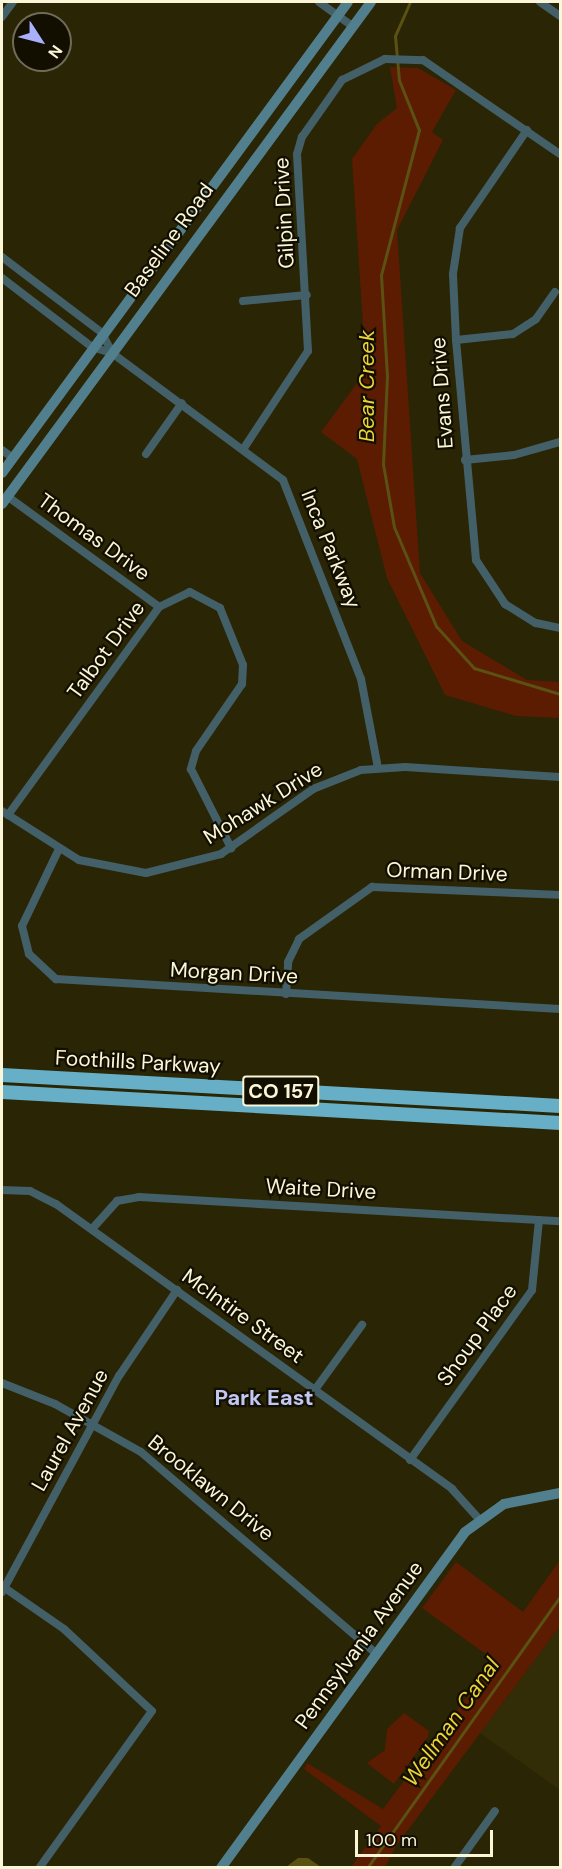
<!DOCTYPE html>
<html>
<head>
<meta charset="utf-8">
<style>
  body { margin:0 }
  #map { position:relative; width:562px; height:1869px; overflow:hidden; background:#2a2505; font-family:"DM Sans",sans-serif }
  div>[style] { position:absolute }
  .built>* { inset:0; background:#332d07 }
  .green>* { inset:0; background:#5b1c01 }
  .water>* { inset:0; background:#5b5112 }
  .stream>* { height:3px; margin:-1.5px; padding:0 1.5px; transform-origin:1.5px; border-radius:1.5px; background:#5b5112 }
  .street>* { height:8px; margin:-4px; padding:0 4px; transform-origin:4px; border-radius:4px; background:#435f68 }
  .secondary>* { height:10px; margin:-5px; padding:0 5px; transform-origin:5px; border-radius:5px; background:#527f8e }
  .highway>* { height:14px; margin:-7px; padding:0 7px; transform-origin:7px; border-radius:7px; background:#66afc6 }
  span { translate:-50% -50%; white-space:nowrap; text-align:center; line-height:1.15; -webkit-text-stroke:4.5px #120e00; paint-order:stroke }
  .shield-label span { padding:2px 4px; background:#120e00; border:2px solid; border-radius:4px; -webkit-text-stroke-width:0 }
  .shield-label { font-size:20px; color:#faf6d7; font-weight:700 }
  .street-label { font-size:21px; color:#faf6d7 }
  .water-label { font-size:22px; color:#ebd337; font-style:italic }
  .neighbourhood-label { font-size:22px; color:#c3c8f3; font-weight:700 }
  .frame { position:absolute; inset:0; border:3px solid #faf6d7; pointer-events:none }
  .north { position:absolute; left:12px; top:12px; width:60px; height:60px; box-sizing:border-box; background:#120e00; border:2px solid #6f6b56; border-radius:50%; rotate:126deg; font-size:16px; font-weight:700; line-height:24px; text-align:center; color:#faf6d7 }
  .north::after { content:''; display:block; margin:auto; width:21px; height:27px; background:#aab0fb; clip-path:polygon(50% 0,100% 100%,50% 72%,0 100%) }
  .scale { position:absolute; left:355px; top:1830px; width:138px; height:27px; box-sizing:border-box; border:3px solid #faf6d7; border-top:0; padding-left:8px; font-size:18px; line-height:21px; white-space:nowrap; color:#faf6d7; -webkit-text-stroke:4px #120e00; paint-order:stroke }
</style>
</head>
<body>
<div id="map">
  <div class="built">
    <i style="clip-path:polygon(560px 1626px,560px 1790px,480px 1733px)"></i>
  </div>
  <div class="green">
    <i style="clip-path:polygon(390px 67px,418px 68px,456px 90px,432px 132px,443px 140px,397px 230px,420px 573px,462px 641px,527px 680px,560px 682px,560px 718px,516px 716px,445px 695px,387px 578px,357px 459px,321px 432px,366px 371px,352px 159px,377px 124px,397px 108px)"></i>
    <i style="clip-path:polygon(560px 1560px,560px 1626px,396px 1846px,385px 1867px,351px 1867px,381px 1826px,304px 1769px,307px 1763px,383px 1809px,494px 1660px,422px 1608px,456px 1562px,523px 1612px)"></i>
    <i style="clip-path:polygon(404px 1713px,429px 1731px,428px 1737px,394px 1784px,367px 1763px,385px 1750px,387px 1729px)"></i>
  </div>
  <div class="water">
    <i style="clip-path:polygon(298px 1858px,308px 1858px,321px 1867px,286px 1867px)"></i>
  </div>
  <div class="stream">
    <i style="left:410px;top:2px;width:37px;rotate:114deg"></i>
    <i style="left:395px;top:36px;width:44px;rotate:84.8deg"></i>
    <i style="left:399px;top:80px;width:54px;rotate:68.2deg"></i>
    <i style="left:419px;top:130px;width:150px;rotate:104.7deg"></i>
    <i style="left:381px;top:275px;width:101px;rotate:86.6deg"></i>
    <i style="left:387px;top:376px;width:88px;rotate:92.6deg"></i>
    <i style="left:383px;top:464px;width:64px;rotate:80.1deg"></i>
    <i style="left:394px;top:527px;width:108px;rotate:67deg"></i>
    <i style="left:436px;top:626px;width:57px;rotate:47.9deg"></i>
    <i style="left:474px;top:668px;width:90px;rotate:16.8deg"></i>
    <i style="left:367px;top:1868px;width:334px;rotate:-54.6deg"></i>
  </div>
  <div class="street">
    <i style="left:319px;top:2px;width:41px;rotate:36deg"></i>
    <i style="left:540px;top:2px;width:24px;rotate:35deg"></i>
    <i style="left:2px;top:17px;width:19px;rotate:-54deg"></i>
    <i style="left:527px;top:130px;width:119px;rotate:124.4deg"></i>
    <i style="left:460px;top:228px;width:47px;rotate:98.7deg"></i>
    <i style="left:453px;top:274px;width:66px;rotate:87.4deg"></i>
    <i style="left:456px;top:340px;width:221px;rotate:84.8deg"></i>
    <i style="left:476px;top:560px;width:53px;rotate:56.6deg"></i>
    <i style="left:505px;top:604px;width:36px;rotate:32deg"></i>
    <i style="left:536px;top:623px;width:25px;rotate:12deg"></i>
    <i style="left:2px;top:257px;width:126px;rotate:37.2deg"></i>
    <i style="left:102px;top:333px;width:22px;rotate:63deg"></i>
    <i style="left:2px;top:278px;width:113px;rotate:37.5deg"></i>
    <i style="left:92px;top:347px;width:21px;rotate:17deg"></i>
    <i style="left:112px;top:353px;width:213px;rotate:36.6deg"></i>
    <i style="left:283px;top:480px;width:214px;rotate:68.6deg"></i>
    <i style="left:361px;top:679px;width:91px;rotate:79.2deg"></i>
    <i style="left:243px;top:301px;width:64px;rotate:-5.4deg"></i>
    <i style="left:456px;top:340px;width:57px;rotate:-6deg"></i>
    <i style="left:513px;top:334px;width:27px;rotate:-33deg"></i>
    <i style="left:536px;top:319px;width:33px;rotate:-55deg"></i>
    <i style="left:244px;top:448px;width:116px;rotate:-56.6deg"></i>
    <i style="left:308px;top:351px;width:197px;rotate:-93.2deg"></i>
    <i style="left:297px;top:154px;width:18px;rotate:-74deg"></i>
    <i style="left:302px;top:137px;width:70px;rotate:-54.9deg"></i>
    <i style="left:342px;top:80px;width:48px;rotate:-26deg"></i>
    <i style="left:385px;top:59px;width:38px;rotate:2deg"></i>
    <i style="left:423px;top:60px;width:166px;rotate:34.5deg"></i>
    <i style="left:2px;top:450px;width:14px;rotate:36deg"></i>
    <i style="left:146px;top:454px;width:62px;rotate:-54.8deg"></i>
    <i style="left:465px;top:460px;width:49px;rotate:-5.8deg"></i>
    <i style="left:514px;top:455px;width:48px;rotate:-15.8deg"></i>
    <i style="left:7px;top:496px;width:188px;rotate:36.1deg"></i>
    <i style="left:2px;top:811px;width:91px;rotate:32.5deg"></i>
    <i style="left:79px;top:860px;width:68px;rotate:11deg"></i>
    <i style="left:146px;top:873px;width:77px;rotate:-14.2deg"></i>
    <i style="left:221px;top:854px;width:113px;rotate:-35.2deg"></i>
    <i style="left:313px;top:789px;width:52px;rotate:-21.6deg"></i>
    <i style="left:361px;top:770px;width:44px;rotate:-3.9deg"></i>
    <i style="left:405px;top:767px;width:155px;rotate:3.7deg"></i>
    <i style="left:8px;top:815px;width:257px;rotate:-54deg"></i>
    <i style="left:159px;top:607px;width:34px;rotate:-26deg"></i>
    <i style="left:190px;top:592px;width:34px;rotate:28deg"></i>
    <i style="left:220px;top:608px;width:61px;rotate:68deg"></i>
    <i style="left:243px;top:665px;width:19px;rotate:93deg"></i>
    <i style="left:242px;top:684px;width:81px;rotate:124.5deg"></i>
    <i style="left:196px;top:751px;width:19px;rotate:106deg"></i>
    <i style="left:191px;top:769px;width:89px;rotate:63.1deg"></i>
    <i style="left:58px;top:851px;width:83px;rotate:115.6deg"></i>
    <i style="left:22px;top:926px;width:29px;rotate:76deg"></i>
    <i style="left:29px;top:954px;width:37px;rotate:43deg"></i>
    <i style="left:56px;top:979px;width:505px;rotate:3.41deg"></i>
    <i style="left:286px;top:994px;width:32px;rotate:-86deg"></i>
    <i style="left:288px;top:962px;width:25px;rotate:-64deg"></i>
    <i style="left:299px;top:939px;width:90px;rotate:-35.5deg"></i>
    <i style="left:372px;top:887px;width:188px;rotate:2.4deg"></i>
    <i style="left:2px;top:1190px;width:28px;rotate:2deg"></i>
    <i style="left:30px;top:1191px;width:29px;rotate:27deg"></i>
    <i style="left:56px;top:1204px;width:488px;rotate:35.7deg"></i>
    <i style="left:452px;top:1489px;width:39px;rotate:48deg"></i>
    <i style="left:92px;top:1229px;width:38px;rotate:-48deg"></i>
    <i style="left:117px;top:1201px;width:22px;rotate:-10deg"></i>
    <i style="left:139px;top:1197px;width:422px;rotate:3.3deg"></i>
    <i style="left:2px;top:1383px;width:57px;rotate:21.6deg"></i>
    <i style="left:55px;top:1404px;width:98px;rotate:29.2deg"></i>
    <i style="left:141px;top:1452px;width:311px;rotate:40.6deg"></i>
    <i style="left:314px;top:1391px;width:82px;rotate:-54deg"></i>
    <i style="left:410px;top:1460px;width:209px;rotate:-54.3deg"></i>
    <i style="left:532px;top:1290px;width:70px;rotate:-84.3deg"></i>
    <i style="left:2px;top:1586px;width:75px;rotate:34.7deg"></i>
    <i style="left:64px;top:1629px;width:120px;rotate:43deg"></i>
    <i style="left:152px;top:1711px;width:193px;rotate:125.7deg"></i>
    <i style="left:2px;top:1592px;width:246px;rotate:-61.6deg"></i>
    <i style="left:119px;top:1376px;width:104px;rotate:-56deg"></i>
    <i style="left:454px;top:1868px;width:70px;rotate:-54.3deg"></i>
  </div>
  <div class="secondary">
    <i style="left:2px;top:473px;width:584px;rotate:-53.7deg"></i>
    <i style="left:2px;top:504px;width:623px;rotate:-53.68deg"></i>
    <i style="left:221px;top:1868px;width:415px;rotate:-54deg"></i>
    <i style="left:465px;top:1532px;width:48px;rotate:-35.7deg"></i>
    <i style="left:504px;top:1504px;width:57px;rotate:-11.1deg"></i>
  </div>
  <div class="highway">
    <i style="left:2px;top:1075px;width:559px;rotate:3.18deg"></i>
    <i style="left:2px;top:1092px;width:559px;rotate:3.18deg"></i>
  </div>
  <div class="shield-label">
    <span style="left:281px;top:1091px">CO 157</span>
  </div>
  <div class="street-label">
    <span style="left:284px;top:213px;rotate:-93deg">Gilpin Drive</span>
    <span style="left:169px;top:240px;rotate:-54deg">Baseline Road</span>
    <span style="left:442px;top:393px;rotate:-94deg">Evans Drive</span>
    <span style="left:94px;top:537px;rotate:36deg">Thomas Drive</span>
    <span style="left:331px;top:549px;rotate:68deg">Inca Parkway</span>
    <span style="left:106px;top:650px;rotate:-54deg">Talbot Drive</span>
    <span style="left:263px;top:803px;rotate:-32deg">Mohawk Drive</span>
    <span style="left:447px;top:872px;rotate:2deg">Orman Drive</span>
    <span style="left:234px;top:973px;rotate:3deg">Morgan Drive</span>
    <span style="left:138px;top:1062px;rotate:3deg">Foothills Parkway</span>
    <span style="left:321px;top:1189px;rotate:3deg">Waite Drive</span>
    <span style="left:243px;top:1316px;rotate:36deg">McIntire Street</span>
    <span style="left:477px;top:1335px;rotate:-54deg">Shoup Place</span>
    <span style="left:70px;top:1430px;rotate:-61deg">Laurel Avenue</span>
    <span style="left:211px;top:1488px;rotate:39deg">Brooklawn Drive</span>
    <span style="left:359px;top:1645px;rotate:-54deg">Pennsylvania Avenue</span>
  </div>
  <div class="water-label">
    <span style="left:367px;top:386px;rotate:-90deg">Bear Creek</span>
    <span style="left:451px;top:1722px;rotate:-55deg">Wellman Canal</span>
  </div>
  <div class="neighbourhood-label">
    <span style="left:264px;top:1398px">Park East</span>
  </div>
  <div class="frame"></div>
  <div class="north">N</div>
  <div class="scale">100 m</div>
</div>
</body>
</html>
